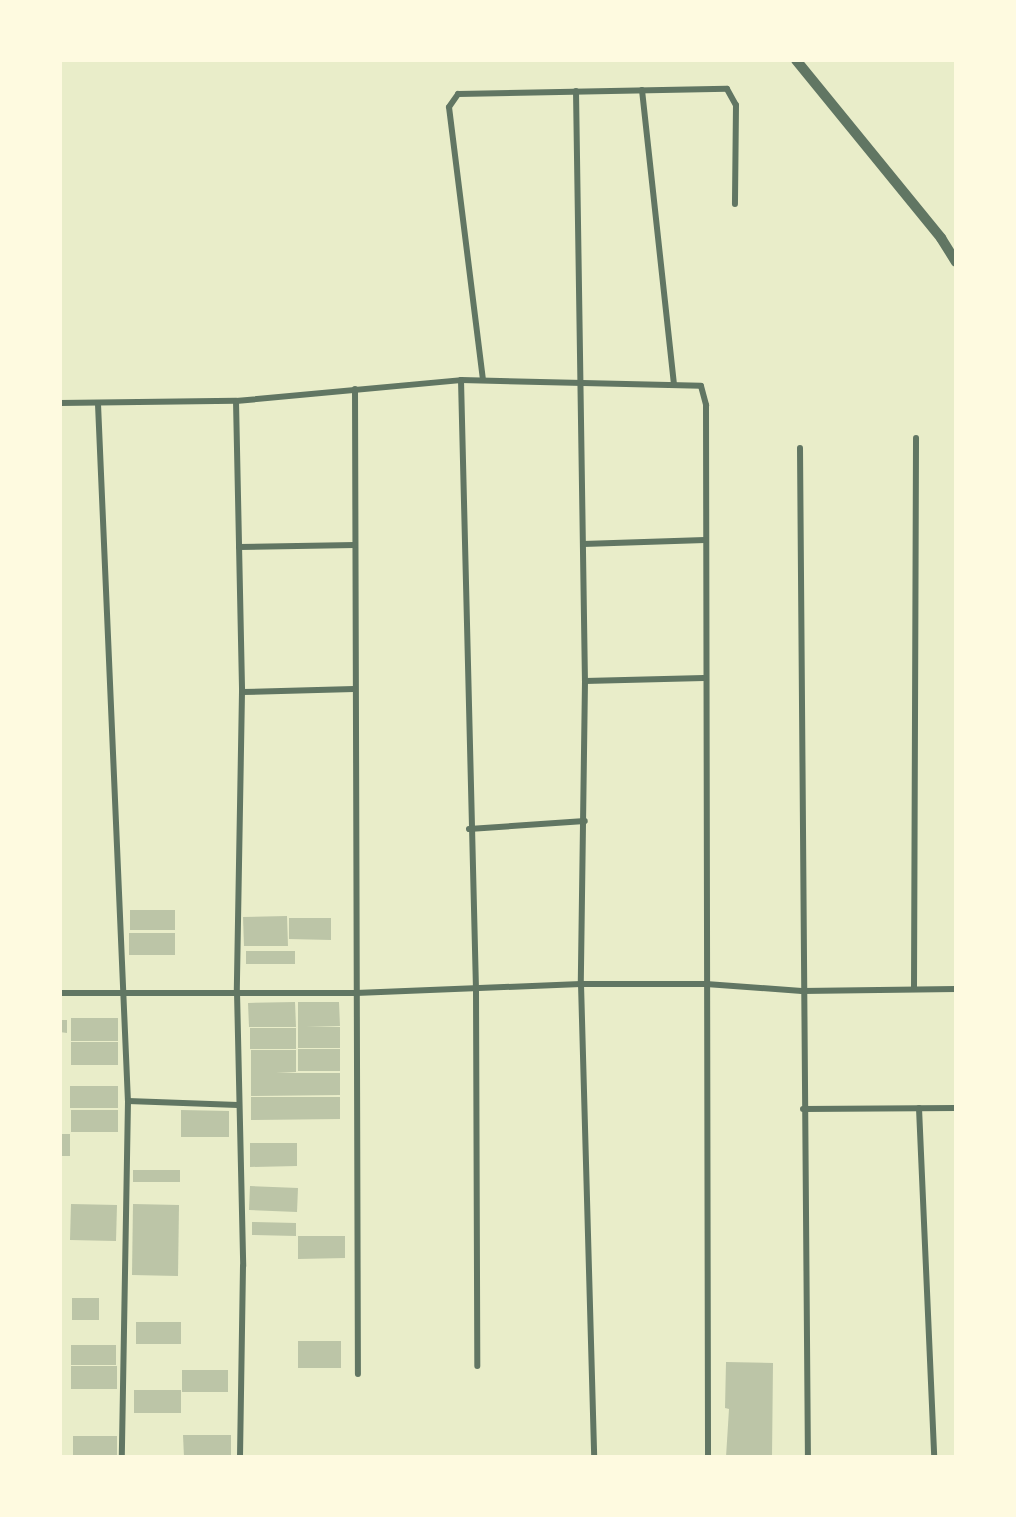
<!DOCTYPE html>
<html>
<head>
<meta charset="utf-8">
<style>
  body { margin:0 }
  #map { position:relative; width:1016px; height:1517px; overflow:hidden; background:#e9edc9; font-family:"Golos Text",sans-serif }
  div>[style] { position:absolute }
  .building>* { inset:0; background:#bcc5a7 }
  .minor>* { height:6px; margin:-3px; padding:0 3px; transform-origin:3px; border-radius:3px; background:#617663 }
  .tertiary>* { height:10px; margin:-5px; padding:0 5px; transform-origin:5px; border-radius:5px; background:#617663 }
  span { translate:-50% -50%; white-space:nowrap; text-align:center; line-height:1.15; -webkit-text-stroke:6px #fefae0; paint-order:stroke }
  .frame { position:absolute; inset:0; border:62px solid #fefae0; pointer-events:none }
</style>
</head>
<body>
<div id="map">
  <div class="building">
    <i style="clip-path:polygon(130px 910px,175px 910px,175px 930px,130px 930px)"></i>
    <i style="clip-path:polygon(287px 916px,288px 946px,244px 946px,243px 917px)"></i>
    <i style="clip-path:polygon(289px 918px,331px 918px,331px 940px,289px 939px)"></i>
    <i style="clip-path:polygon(129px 933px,175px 933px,175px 955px,129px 955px)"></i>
    <i style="clip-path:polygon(246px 951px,295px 951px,295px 964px,246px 964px)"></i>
    <i style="clip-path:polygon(295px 1002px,296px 1027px,249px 1027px,248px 1003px)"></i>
    <i style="clip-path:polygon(298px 1002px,339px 1002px,340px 1026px,306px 1027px,340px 1027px,340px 1048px,298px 1048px)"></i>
    <i style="clip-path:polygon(71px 1018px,118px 1018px,118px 1041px,71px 1041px)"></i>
    <i style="clip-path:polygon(60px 1020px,67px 1020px,67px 1033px,60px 1032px)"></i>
    <i style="clip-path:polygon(250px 1028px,296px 1028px,296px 1049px,250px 1049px)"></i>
    <i style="clip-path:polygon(71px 1042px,118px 1042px,118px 1065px,71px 1065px)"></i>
    <i style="clip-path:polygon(298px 1049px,340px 1049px,340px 1071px,298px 1071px)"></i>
    <i style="clip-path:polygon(251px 1050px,296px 1050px,296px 1072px,276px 1073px,340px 1073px,340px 1095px,251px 1096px)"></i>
    <i style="clip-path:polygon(70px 1086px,118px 1086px,118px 1108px,70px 1108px)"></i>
    <i style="clip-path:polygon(251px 1097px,340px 1097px,340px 1119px,251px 1120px)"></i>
    <i style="clip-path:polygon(71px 1110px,118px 1110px,118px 1132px,71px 1132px)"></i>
    <i style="clip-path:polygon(181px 1110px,229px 1111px,229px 1137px,181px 1137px)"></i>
    <i style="clip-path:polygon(60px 1134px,70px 1134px,70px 1156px,60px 1156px)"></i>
    <i style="clip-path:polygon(250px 1143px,297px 1143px,297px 1166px,250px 1167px)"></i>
    <i style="clip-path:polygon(133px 1170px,180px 1170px,180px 1182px,133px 1182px)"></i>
    <i style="clip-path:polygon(250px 1186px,298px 1188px,297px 1212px,249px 1210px)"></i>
    <i style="clip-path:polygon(71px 1204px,117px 1205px,116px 1241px,70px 1240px)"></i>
    <i style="clip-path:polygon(133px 1204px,179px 1205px,178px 1276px,132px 1275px)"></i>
    <i style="clip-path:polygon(252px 1222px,296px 1223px,296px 1236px,252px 1235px)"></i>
    <i style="clip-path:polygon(298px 1236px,345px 1236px,345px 1258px,298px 1259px)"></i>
    <i style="clip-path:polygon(72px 1298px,99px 1298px,99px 1320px,72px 1320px)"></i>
    <i style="clip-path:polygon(136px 1322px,181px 1322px,181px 1344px,136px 1344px)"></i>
    <i style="clip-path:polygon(298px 1341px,341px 1341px,341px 1368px,298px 1368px)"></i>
    <i style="clip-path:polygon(71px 1345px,116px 1345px,116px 1365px,71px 1365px)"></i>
    <i style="clip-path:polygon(726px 1362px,773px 1363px,772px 1457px,726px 1457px,729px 1409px,725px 1408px)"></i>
    <i style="clip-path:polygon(71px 1366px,117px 1366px,117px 1389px,71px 1389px)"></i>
    <i style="clip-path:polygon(182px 1370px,228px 1370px,228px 1392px,182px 1392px)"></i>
    <i style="clip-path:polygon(134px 1390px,181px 1390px,181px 1413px,134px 1413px)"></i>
    <i style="clip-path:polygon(183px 1435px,231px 1435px,231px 1456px,184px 1457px)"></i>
    <i style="clip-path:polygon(73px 1436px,117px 1436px,117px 1457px,73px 1457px)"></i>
  </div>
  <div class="minor">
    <i style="left:642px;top:90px;width:296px;rotate:83.8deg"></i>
    <i style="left:576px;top:91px;width:590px;rotate:89.13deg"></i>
    <i style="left:585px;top:681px;width:303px;rotate:90.8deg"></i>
    <i style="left:581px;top:984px;width:473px;rotate:88.4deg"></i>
    <i style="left:461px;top:380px;width:610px;rotate:88.59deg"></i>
    <i style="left:476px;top:990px;width:376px;rotate:89.8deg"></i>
    <i style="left:483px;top:380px;width:275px;rotate:-97.1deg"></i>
    <i style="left:449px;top:107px;width:16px;rotate:-55deg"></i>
    <i style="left:458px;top:94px;width:269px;rotate:-1.1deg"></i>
    <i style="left:727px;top:89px;width:18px;rotate:61deg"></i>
    <i style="left:736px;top:105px;width:99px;rotate:90.6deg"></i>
    <i style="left:355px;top:389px;width:985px;rotate:89.83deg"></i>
    <i style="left:236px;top:401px;width:291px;rotate:88.8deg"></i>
    <i style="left:242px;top:692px;width:300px;rotate:91deg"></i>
    <i style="left:237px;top:992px;width:274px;rotate:88.7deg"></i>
    <i style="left:243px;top:1266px;width:191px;rotate:90.9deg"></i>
    <i style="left:60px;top:403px;width:176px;rotate:-0.7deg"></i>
    <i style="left:236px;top:401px;width:226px;rotate:-5.3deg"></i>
    <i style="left:461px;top:380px;width:240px;rotate:1.4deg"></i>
    <i style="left:701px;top:386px;width:20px;rotate:75deg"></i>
    <i style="left:706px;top:405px;width:1052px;rotate:89.89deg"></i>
    <i style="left:98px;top:404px;width:698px;rotate:87.54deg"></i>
    <i style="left:128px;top:1101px;width:356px;rotate:91deg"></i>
    <i style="left:800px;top:448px;width:1009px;rotate:89.55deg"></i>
    <i style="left:583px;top:544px;width:122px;rotate:-1.9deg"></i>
    <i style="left:239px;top:547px;width:116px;rotate:-1deg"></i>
    <i style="left:585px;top:681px;width:119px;rotate:-1.4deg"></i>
    <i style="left:242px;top:692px;width:112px;rotate:-1.5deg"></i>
    <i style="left:469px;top:829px;width:116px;rotate:-3.9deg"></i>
    <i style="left:914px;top:989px;width:551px;rotate:-89.79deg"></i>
    <i style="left:60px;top:993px;width:296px"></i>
    <i style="left:356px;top:993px;width:225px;rotate:-2.3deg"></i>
    <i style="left:581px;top:984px;width:125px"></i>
    <i style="left:706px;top:984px;width:96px;rotate:4.2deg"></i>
    <i style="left:802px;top:991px;width:154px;rotate:-0.7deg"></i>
    <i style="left:128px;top:1101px;width:110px;rotate:2.1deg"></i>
    <i style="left:919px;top:1108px;width:349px;rotate:87.5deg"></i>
    <i style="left:803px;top:1109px;width:153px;rotate:-0.4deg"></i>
  </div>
  <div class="tertiary">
    <i style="left:796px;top:60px;width:230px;rotate:50.8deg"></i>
    <i style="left:941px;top:238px;width:28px;rotate:58deg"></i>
  </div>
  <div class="frame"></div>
</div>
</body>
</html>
